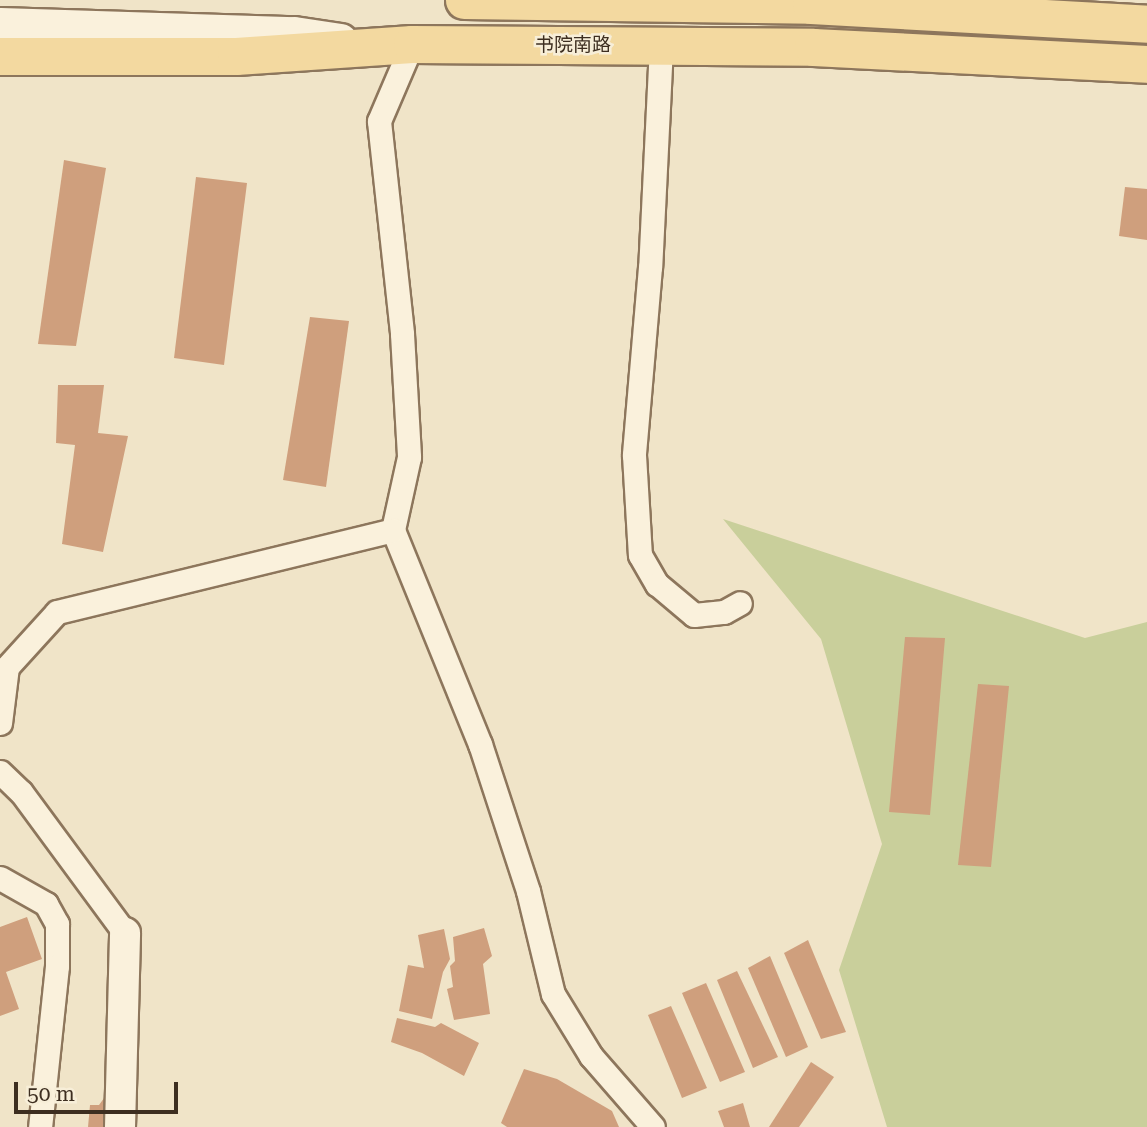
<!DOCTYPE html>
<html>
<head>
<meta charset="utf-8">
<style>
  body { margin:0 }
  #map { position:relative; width:1147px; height:1127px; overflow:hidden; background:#f0e4c8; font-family:"Roboto Serif","Noto Sans SC",serif }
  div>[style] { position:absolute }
  .green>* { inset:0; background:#c9cf9b }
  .building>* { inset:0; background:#cf9f7d }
  .roads { filter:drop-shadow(2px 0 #8d765c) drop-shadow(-2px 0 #8d765c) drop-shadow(0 2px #8d765c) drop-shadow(0 -2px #8d765c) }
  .minor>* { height:23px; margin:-11.5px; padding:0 11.5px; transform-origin:11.5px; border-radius:11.5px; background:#faf1dc }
  .tertiary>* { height:30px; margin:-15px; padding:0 15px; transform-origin:15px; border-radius:15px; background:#faf1dc }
  .secondary>* { height:33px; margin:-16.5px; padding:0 16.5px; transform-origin:16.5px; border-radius:16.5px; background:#faf1dc }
  .primary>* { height:37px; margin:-18.5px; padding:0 18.5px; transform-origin:18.5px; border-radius:18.5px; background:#f3d9a0 }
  span { translate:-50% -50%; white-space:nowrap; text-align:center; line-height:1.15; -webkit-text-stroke:5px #f7eed8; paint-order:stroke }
  .street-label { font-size:19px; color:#3d2e20 }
  .scale { position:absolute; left:14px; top:1082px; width:164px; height:32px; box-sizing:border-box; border:4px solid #3d2e20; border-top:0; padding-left:9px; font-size:21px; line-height:24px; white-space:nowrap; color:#3d2e20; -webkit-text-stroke:5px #f7eed8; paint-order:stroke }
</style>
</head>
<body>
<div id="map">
  <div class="green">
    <i style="clip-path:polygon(723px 519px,1085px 638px,1147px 622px,1147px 1127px,887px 1127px,839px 970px,882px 844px,821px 639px)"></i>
  </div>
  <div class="building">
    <i style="clip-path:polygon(64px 160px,106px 168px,76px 346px,38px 344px)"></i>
    <i style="clip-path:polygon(196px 177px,247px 183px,224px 365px,174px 358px)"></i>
    <i style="clip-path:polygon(1125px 187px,1147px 189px,1147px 240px,1119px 236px)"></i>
    <i style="clip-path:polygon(310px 317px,349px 321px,326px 487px,283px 480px)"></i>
    <i style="clip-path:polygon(58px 385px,104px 385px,98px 433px,128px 436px,103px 552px,62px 544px,75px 445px,56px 443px)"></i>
    <i style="clip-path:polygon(905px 637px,945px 638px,930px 815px,889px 812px)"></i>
    <i style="clip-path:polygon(978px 684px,1009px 686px,991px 867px,958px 865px)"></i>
    <i style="clip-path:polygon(27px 917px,42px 959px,6px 972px,19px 1009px,0 1016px,0 927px)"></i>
    <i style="clip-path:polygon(484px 928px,492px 956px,483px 964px,490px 1014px,454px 1020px,447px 989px,453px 987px,450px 966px,455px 961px,453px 937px)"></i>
    <i style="clip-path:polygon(444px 929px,450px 959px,443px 972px,432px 1019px,399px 1011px,408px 965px,424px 968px,418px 935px)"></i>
    <i style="clip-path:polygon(808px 940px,846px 1032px,821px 1039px,784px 953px)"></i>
    <i style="clip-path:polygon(770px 956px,808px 1047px,786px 1057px,748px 968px)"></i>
    <i style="clip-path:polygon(737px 971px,778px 1057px,753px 1068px,717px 980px)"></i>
    <i style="clip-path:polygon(706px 983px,745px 1072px,720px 1082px,682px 993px)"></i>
    <i style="clip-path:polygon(671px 1006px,707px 1088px,682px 1098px,648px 1015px)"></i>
    <i style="clip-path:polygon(397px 1018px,435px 1027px,441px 1023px,479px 1043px,464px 1076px,422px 1053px,391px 1042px)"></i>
    <i style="clip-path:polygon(811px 1062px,834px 1077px,799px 1127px,769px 1127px)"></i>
    <i style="clip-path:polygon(524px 1069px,557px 1079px,612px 1111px,619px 1127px,507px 1127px,501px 1123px)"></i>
    <i style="clip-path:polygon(107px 1094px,125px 1127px,88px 1127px,90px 1105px,99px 1105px)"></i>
    <i style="clip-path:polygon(743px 1103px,750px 1127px,724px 1127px,718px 1111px)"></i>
  </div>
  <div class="roads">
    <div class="minor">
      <i style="left:412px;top:44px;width:84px;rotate:113.2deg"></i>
      <i style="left:379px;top:121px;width:214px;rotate:83.8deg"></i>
      <i style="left:402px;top:334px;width:123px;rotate:86.7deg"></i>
      <i style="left:409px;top:457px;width:75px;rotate:102.4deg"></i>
      <i style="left:393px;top:530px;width:231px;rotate:67.9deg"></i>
      <i style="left:480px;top:744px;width:155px;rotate:71.9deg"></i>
      <i style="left:528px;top:891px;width:106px;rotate:76.4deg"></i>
      <i style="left:553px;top:994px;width:73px;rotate:58.5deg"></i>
      <i style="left:591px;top:1056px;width:94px;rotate:48.9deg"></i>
      <i style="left:661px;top:46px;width:221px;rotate:92.8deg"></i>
      <i style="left:650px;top:267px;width:189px;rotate:94.9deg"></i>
      <i style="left:634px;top:455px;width:100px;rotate:86.6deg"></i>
      <i style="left:640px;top:555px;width:34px;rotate:60deg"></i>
      <i style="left:657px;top:584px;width:48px;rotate:40deg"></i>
      <i style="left:694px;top:615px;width:30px;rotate:-6deg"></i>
      <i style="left:724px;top:612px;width:18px;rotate:-29deg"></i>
      <i style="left:0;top:723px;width:56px;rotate:-82.9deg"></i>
      <i style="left:7px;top:667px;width:74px;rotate:-47.7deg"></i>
      <i style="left:57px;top:612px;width:346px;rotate:-13.7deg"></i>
      <i style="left:0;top:772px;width:29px;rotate:44deg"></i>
      <i style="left:21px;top:792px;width:175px;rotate:53.6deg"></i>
      <i style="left:0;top:878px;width:53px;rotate:29.5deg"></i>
      <i style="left:46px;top:904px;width:23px;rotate:61deg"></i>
      <i style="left:57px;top:924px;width:42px;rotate:90deg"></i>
      <i style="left:57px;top:966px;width:162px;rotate:96deg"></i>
    </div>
    <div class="tertiary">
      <i style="left:120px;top:1127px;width:194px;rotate:-88.5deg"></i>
    </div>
    <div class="secondary">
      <i style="left:0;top:24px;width:294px;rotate:1.8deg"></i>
      <i style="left:294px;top:33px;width:47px;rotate:8.7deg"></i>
    </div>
    <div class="primary">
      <i style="left:464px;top:0;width:347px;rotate:0.8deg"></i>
      <i style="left:811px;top:5px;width:337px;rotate:3.2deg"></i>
      <i style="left:0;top:56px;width:236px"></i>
      <i style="left:236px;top:56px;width:176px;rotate:-3.9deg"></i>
      <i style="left:412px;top:44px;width:401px;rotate:0.4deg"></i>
      <i style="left:813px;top:47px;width:334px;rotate:2.9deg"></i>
    </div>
  </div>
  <div class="street-label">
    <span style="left:573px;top:45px">书院南路</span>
  </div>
  <div class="scale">50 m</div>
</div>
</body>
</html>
